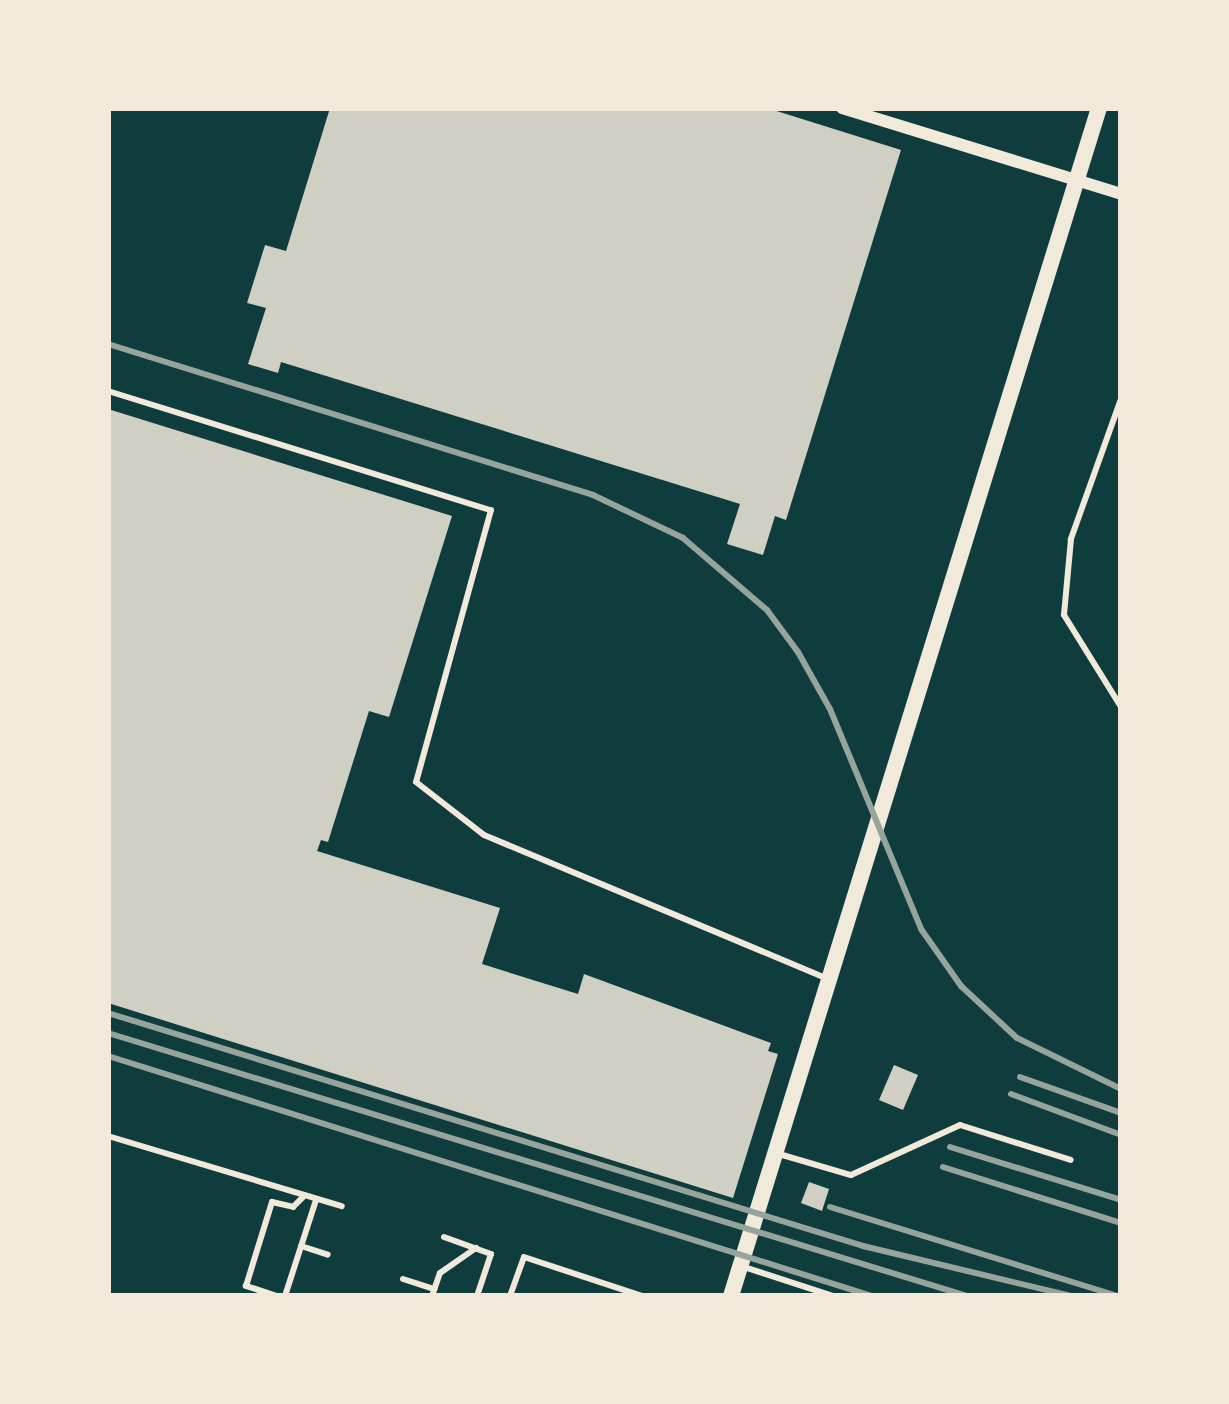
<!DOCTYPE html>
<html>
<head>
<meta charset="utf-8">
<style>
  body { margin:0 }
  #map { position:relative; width:1229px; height:1404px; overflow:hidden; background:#0f3d3e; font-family:Arial,sans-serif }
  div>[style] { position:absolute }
  .building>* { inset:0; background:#cfcfc3 }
  .service>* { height:6px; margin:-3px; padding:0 3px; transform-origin:3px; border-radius:3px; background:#f1e9da }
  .minor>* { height:12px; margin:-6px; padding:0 6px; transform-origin:6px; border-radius:6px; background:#f1e9da }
  .secondary>* { height:16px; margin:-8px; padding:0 8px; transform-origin:8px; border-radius:8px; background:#f1e9da }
  .rail>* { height:6px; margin:-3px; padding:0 3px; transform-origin:3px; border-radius:3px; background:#97a49c }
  span { translate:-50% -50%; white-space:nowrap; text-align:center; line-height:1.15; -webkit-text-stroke:9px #f1e9da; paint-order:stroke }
  .frame { position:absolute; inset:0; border:111px solid #f1e9da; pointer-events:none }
</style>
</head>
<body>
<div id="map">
  <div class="building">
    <i style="clip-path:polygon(330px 108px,767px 108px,901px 150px,786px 520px,775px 516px,763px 555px,727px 544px,740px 504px,281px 362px,278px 373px,248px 364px,266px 308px,247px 303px,265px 245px,286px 251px)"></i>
    <i style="clip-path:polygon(108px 409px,452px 516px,389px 717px,369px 711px,328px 842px,321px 840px,317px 851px,500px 908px,482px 964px,578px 994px,584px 974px,771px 1043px,768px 1051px,778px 1054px,733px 1198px,108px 1003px)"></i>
    <i style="clip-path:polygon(894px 1065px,918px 1075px,903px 1110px,879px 1100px)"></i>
    <i style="clip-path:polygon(809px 1182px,829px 1189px,822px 1211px,801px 1203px)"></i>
  </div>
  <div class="service">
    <i style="left:108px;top:391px;width:401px;rotate:17.3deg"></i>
    <i style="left:491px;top:510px;width:282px;rotate:105.4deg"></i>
    <i style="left:416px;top:782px;width:86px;rotate:37.9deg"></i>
    <i style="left:484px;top:835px;width:371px;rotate:22.7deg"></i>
    <i style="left:1121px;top:399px;width:149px;rotate:109.7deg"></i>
    <i style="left:1071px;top:539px;width:76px;rotate:95.3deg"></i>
    <i style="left:1064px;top:615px;width:108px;rotate:58.2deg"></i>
    <i style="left:108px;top:1136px;width:244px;rotate:16.7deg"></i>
    <i style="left:779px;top:1154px;width:75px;rotate:16.3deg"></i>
    <i style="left:851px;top:1175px;width:120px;rotate:-24.6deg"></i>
    <i style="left:960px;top:1125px;width:116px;rotate:17.5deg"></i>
    <i style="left:444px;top:1237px;width:50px;rotate:19.9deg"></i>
    <i style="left:491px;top:1254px;width:44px;rotate:108.4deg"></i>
    <i style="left:301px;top:1246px;width:28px;rotate:18deg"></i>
    <i style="left:744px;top:1267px;width:94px;rotate:18deg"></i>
    <i style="left:403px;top:1279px;width:33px;rotate:18deg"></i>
    <i style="left:277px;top:1296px;width:33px;rotate:-162deg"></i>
    <i style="left:246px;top:1286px;width:88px;rotate:-72.8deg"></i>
    <i style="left:272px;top:1202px;width:22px;rotate:13deg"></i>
    <i style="left:293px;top:1207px;width:14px;rotate:-45deg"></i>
    <i style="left:285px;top:1296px;width:101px;rotate:-72.1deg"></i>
    <i style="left:432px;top:1296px;width:24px;rotate:-71deg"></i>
    <i style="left:440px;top:1273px;width:44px;rotate:-34.8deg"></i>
    <i style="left:510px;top:1296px;width:41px;rotate:-70.3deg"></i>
    <i style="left:524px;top:1257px;width:124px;rotate:18.3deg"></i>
  </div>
  <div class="minor">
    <i style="left:842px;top:108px;width:292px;rotate:17.1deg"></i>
  </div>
  <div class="secondary">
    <i style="left:731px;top:1296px;width:1244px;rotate:-72.79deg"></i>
  </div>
  <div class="rail">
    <i style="left:108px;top:344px;width:508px;rotate:17.29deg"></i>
    <i style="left:593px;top:495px;width:100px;rotate:25.5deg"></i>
    <i style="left:683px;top:538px;width:111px;rotate:40.6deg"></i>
    <i style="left:767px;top:610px;width:52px;rotate:53.6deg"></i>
    <i style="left:798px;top:652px;width:65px;rotate:60.7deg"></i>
    <i style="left:830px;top:709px;width:238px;rotate:67.5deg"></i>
    <i style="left:921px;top:929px;width:70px;rotate:54.9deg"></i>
    <i style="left:961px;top:986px;width:76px;rotate:42.9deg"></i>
    <i style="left:1017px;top:1038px;width:116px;rotate:26.1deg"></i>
    <i style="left:108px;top:1013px;width:790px;rotate:17.15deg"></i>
    <i style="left:863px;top:1246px;width:215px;rotate:13.5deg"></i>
    <i style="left:108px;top:1033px;width:898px;rotate:17.02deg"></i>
    <i style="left:108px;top:1056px;width:801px;rotate:17.44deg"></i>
    <i style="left:1020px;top:1077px;width:107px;rotate:19.6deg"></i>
    <i style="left:1011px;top:1094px;width:117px;rotate:20.4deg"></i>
    <i style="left:950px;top:1147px;width:179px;rotate:17.2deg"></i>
    <i style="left:943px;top:1167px;width:187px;rotate:17.5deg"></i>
    <i style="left:830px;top:1207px;width:301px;rotate:17.2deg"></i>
  </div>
  <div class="frame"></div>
</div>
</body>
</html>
